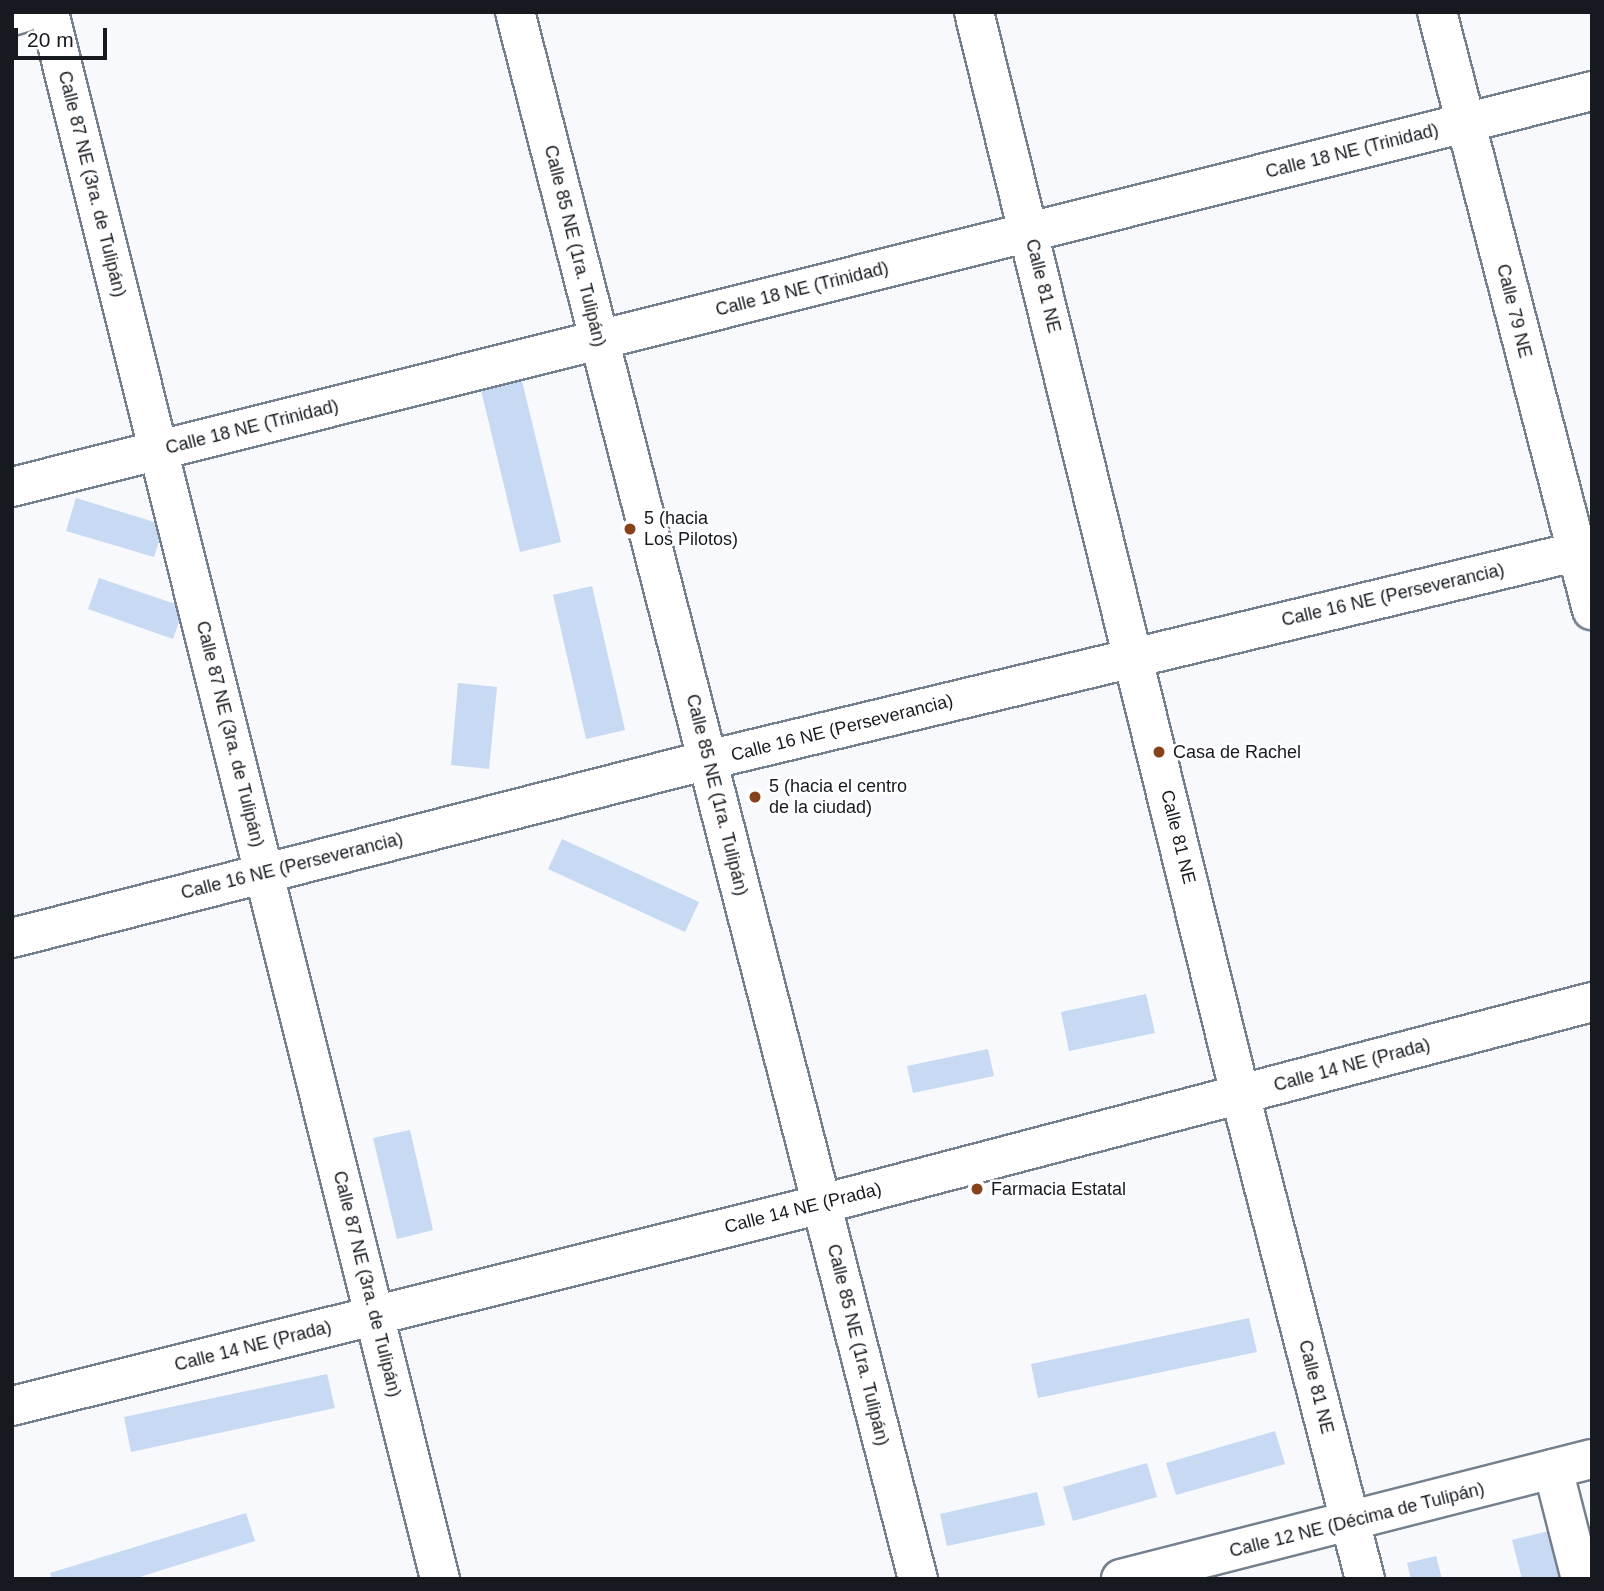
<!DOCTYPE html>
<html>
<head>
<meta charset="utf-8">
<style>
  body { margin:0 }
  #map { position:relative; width:1604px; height:1591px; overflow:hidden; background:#f7f9fc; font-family:Helvetica,sans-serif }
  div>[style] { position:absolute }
  .building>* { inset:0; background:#c7d9f3 }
  .roads { filter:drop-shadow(2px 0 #75808e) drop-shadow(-2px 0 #75808e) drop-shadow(0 2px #75808e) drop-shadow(0 -2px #75808e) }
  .minor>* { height:38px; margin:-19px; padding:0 19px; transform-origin:19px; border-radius:19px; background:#fff }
  .dots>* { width:19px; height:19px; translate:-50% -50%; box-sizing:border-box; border:4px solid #fff; border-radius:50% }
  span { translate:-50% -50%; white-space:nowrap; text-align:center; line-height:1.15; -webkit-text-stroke:5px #fff; paint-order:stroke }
  .street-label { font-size:18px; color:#161a20 }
  .poi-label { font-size:18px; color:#161a20 }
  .left { translate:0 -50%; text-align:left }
  .frame { position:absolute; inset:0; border:14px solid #161a20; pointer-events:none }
  .scale { position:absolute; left:14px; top:28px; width:93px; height:32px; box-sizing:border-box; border:4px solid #161a20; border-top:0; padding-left:9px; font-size:21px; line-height:24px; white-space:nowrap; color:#161a20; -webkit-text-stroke:5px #fff; paint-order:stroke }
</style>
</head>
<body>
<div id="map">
  <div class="building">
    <i style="clip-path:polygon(522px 381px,561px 542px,520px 552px,481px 390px)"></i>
    <i style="clip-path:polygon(76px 498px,164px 525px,154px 557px,66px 531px)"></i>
    <i style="clip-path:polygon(99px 578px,184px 607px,173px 639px,88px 609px)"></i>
    <i style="clip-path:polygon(592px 586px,625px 730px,586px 739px,553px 595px)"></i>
    <i style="clip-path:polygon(458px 683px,497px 687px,489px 769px,451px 765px)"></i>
    <i style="clip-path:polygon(562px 839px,699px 902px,685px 932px,548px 869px)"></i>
    <i style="clip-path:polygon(1146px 994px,1155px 1033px,1069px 1051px,1061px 1012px)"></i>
    <i style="clip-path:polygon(988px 1049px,994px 1076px,913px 1093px,907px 1066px)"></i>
    <i style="clip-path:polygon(410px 1130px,433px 1230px,397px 1239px,373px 1138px)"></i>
    <i style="clip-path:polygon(1249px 1318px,1257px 1352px,1038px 1398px,1031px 1364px)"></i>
    <i style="clip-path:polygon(327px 1374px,335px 1408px,131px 1452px,124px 1417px)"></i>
    <i style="clip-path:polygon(1275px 1431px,1285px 1464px,1176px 1495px,1166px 1463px)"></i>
    <i style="clip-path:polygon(1147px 1463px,1157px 1497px,1073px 1521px,1063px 1487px)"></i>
    <i style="clip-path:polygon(1037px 1492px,1045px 1525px,947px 1546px,940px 1514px)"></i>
    <i style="clip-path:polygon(246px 1513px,255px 1541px,133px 1579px,52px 1579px,50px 1573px)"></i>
    <i style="clip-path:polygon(1553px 1530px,1566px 1579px,1522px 1579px,1512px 1540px)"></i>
    <i style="clip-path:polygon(1436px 1556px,1442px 1579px,1411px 1579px,1407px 1563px)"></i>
  </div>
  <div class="roads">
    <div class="minor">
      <i style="left:49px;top:12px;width:1615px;rotate:75.99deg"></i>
      <i style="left:515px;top:12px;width:1618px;rotate:75.58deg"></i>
      <i style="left:974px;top:12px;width:1114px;rotate:76.19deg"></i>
      <i style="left:1240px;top:1094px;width:501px;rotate:75.55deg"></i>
      <i style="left:1437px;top:12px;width:618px;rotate:75.47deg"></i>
      <i style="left:12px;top:16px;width:14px;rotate:-17deg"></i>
      <i style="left:12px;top:487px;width:1629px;rotate:-14.07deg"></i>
      <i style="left:12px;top:938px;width:718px;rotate:-14.35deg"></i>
      <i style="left:708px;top:760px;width:909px;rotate:-13.49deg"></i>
      <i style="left:12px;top:1406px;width:835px;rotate:-14deg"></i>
      <i style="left:822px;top:1204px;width:796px;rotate:-14.7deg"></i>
      <i style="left:1553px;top:1469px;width:114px;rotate:75.7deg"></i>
      <i style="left:1121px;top:1579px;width:486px;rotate:-14.3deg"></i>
    </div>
  </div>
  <div class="dots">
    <i style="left:630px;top:529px;background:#87411b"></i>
    <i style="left:1159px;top:752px;background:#87411b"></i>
    <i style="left:755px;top:797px;background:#87411b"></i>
    <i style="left:977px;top:1189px;background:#87411b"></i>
  </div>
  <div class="street-label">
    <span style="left:1352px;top:151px;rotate:-14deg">Calle 18 NE (Trinidad)</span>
    <span style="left:92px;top:184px;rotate:76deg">Calle 87 NE (3ra. de Tulipán)</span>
    <span style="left:575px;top:246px;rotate:76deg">Calle 85 NE (1ra. Tulipán)</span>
    <span style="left:1043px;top:286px;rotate:76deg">Calle 81 NE</span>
    <span style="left:802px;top:289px;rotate:-14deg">Calle 18 NE (Trinidad)</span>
    <span style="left:1514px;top:311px;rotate:76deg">Calle 79 NE</span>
    <span style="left:252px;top:427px;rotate:-14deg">Calle 18 NE (Trinidad)</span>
    <span style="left:1393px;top:595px;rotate:-13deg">Calle 16 NE (Perseverancia)</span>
    <span style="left:842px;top:728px;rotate:-14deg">Calle 16 NE (Perseverancia)</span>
    <span style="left:230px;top:734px;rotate:76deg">Calle 87 NE (3ra. de Tulipán)</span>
    <span style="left:717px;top:795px;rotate:76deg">Calle 85 NE (1ra. Tulipán)</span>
    <span style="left:1178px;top:837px;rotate:76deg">Calle 81 NE</span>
    <span style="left:292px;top:866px;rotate:-14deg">Calle 16 NE (Perseverancia)</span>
    <span style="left:1352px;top:1065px;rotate:-15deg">Calle 14 NE (Prada)</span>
    <span style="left:803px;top:1208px;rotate:-14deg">Calle 14 NE (Prada)</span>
    <span style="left:367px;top:1284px;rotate:76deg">Calle 87 NE (3ra. de Tulipán)</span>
    <span style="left:858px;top:1345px;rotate:76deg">Calle 85 NE (1ra. Tulipán)</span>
    <span style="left:253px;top:1346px;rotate:-14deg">Calle 14 NE (Prada)</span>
    <span style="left:1316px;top:1387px;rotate:76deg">Calle 81 NE</span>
    <span style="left:1357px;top:1520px;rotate:-14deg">Calle 12 NE (Décima de Tulipán)</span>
  </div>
  <div class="poi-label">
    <span class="left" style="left:644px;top:529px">5 (hacia<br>Los Pilotos)</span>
    <span class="left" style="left:1173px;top:752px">Casa de Rachel</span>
    <span class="left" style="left:769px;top:797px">5 (hacia el centro<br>de la ciudad)</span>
    <span class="left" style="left:991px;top:1189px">Farmacia Estatal</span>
  </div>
  <div class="frame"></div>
  <div class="scale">20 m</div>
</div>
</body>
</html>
